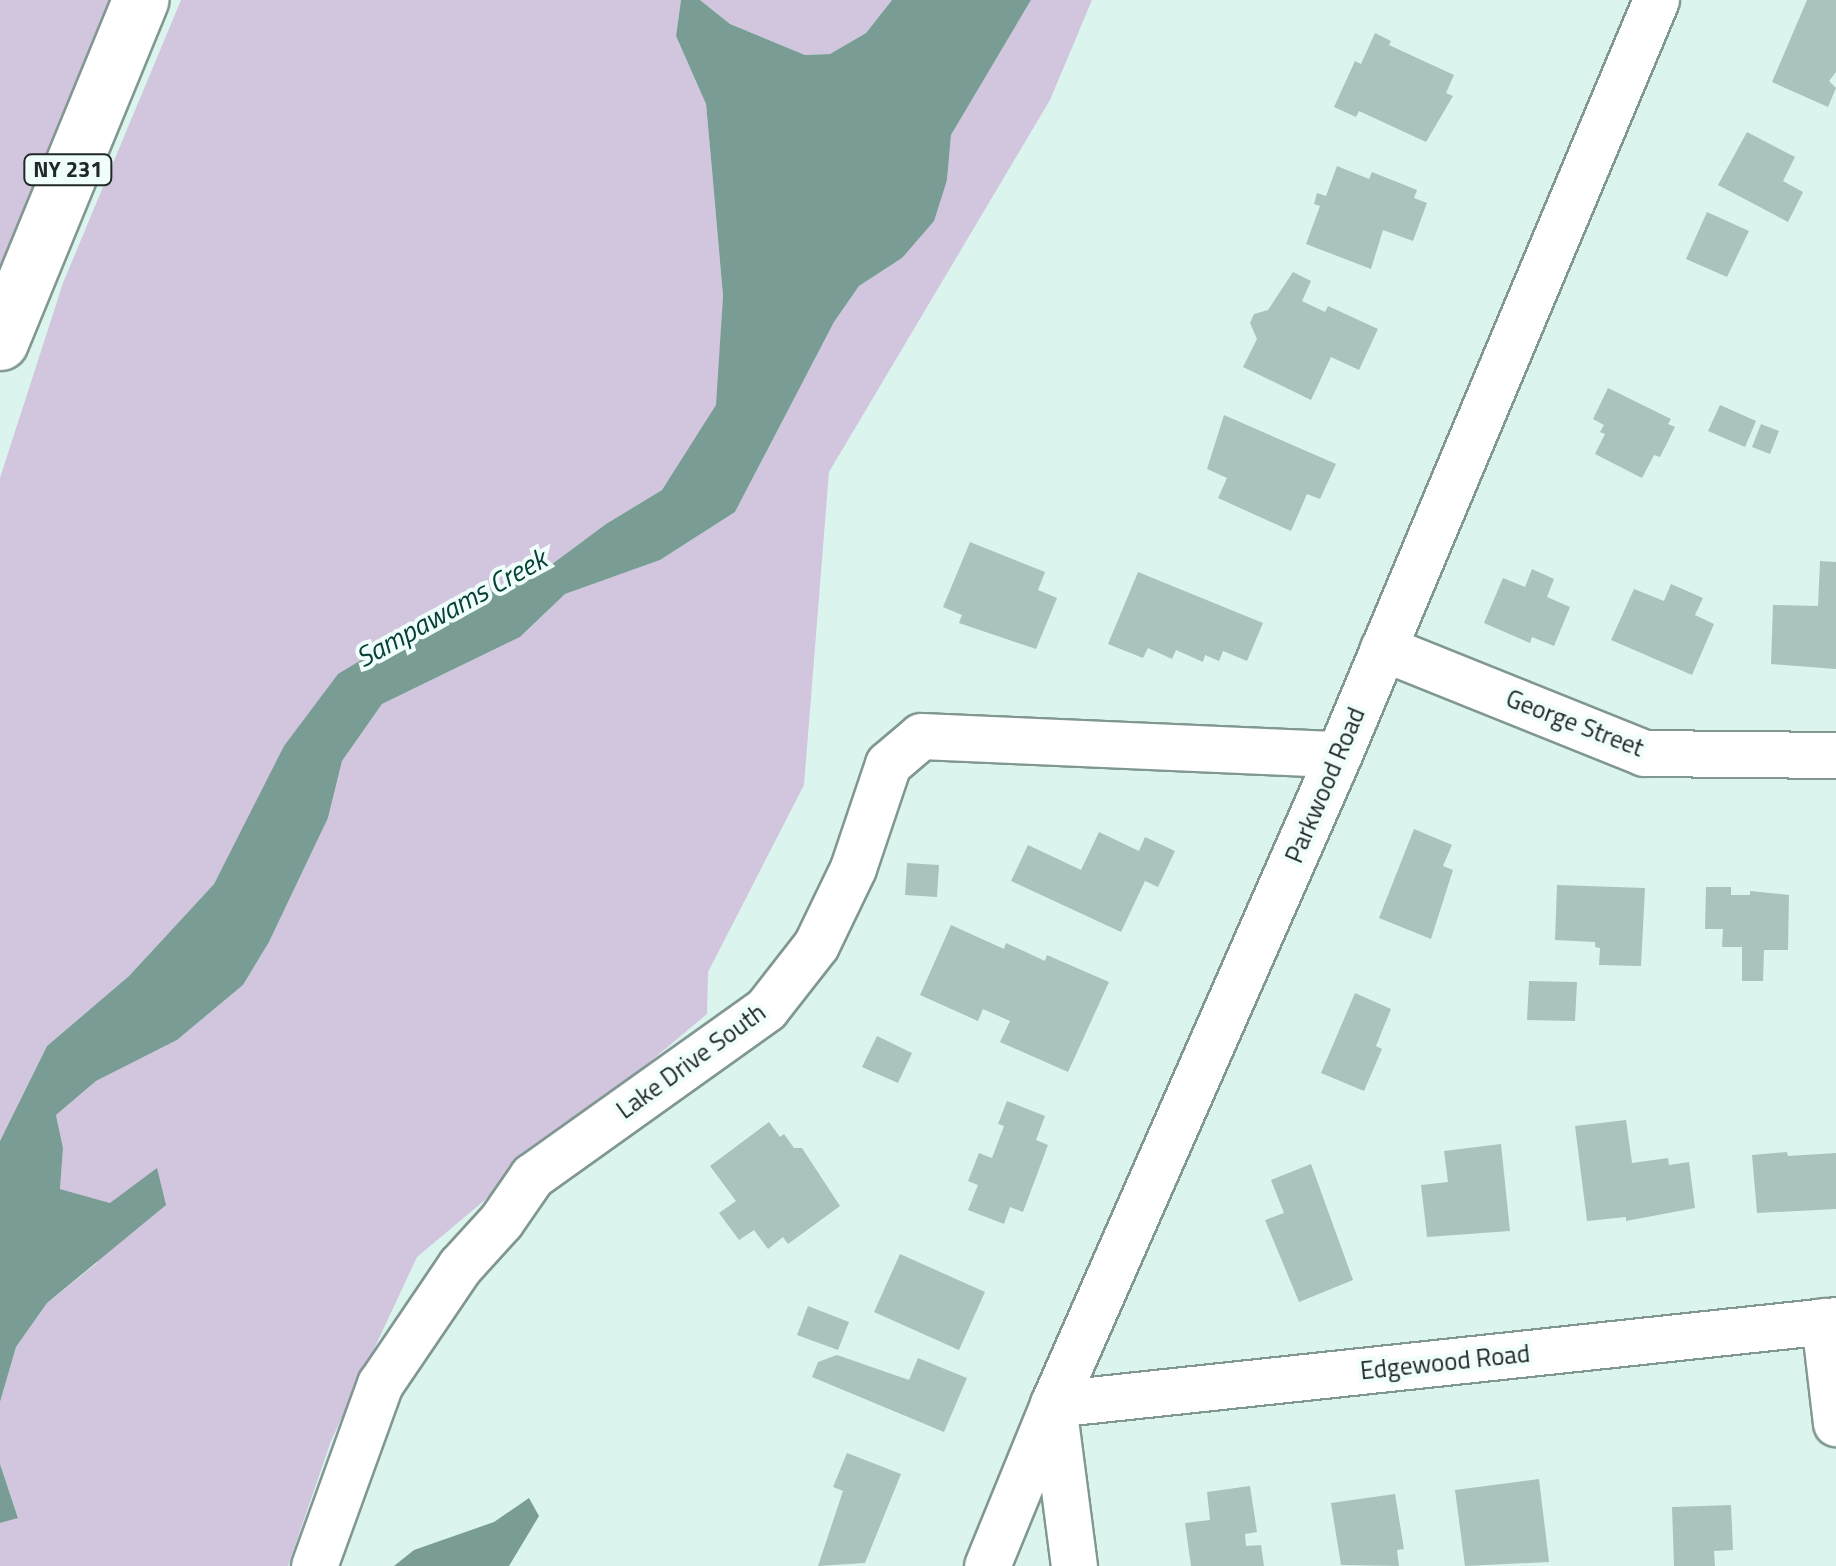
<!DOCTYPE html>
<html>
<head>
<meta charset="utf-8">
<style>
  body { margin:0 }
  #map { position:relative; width:1836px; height:1566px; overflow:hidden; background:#dbf4ee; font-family:"Titillium Web",sans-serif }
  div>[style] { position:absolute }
  .green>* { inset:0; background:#d2c5de }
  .water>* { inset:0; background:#799c94 }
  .building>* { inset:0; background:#abc3bd }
  .roads { filter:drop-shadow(2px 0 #819792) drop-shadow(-2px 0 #819792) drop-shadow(0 2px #819792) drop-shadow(0 -2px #819792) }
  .minor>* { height:45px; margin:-22.5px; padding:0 22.5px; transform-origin:22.5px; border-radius:22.5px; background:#fff }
  .primary>* { height:55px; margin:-27.5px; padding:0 27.5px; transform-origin:27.5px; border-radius:27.5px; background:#fff }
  span { translate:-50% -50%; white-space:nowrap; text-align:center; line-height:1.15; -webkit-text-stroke:8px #f0fefb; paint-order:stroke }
  .shield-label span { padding:2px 8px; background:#f0fefb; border:2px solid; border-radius:8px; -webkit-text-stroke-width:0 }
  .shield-label { font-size:22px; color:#202927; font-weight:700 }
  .street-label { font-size:25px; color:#202927 }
  .water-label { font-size:28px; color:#084037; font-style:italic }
</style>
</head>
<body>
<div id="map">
  <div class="green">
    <i style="clip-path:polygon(0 0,117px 0,0 284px)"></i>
    <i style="clip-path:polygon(181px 0,681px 0,676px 36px,706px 104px,712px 170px,723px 296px,717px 405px,662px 490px,606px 524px,540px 573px,444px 610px,242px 830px,214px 884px,129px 976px,47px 1046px,0 1141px,0 478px,63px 283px)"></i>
    <i style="clip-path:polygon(700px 0,892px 0,866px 33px,830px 54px,805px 55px,730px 24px)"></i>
    <i style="clip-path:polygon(1031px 0,1092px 0,1050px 100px,829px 472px,804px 785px,708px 972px,707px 1014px,417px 1257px,331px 1441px,288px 1566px,0 1566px,0 1523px,18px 1517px,0 1464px,0 1402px,16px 1347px,47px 1303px,97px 1263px,110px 1203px,60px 1189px,63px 1148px,56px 1115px,96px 1081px,177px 1040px,243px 985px,269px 942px,328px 818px,342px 761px,382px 704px,520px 637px,565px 594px,660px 560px,735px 512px,834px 322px,859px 286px,902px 258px,947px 180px,951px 135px)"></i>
  </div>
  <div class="water">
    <i style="clip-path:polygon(681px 0,700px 0,730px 24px,805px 55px,830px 54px,866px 33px,892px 0,1031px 0,951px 135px,947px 180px,934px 221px,902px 258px,859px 286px,834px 322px,735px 512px,660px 560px,565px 594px,520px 637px,382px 704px,342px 761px,328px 818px,269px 942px,243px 985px,177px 1040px,96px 1081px,56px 1115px,63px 1148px,60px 1189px,110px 1203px,157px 1168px,166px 1205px,47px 1303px,16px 1347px,0 1402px,0 1141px,47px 1046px,129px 976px,214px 884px,284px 746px,338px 674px,444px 610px,540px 573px,606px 524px,662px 490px,716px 405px,723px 296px,712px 170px,706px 104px,676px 36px)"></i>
    <i style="clip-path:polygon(0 1464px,18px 1518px,0 1523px)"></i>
    <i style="clip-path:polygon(529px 1498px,539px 1516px,509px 1566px,394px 1566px,414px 1550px,494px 1522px)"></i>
  </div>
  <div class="building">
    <i style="clip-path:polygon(1807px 0,1836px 0,1836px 72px,1829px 81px,1836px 88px,1828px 107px,1772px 82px)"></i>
    <i style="clip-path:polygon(1375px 33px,1391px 41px,1389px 45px,1454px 75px,1446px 93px,1453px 96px,1426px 142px,1359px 111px,1356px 117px,1334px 107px,1355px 61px,1361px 64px)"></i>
    <i style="clip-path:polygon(1747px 132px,1795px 157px,1783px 181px,1803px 192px,1788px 222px,1718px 185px)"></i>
    <i style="clip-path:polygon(1337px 166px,1369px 179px,1372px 172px,1417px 190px,1414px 198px,1427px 203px,1413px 241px,1383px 230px,1371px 269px,1306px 244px,1320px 206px,1314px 204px,1317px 193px,1326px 196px)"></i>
    <i style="clip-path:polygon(1707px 212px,1749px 231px,1727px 277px,1686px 259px)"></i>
    <i style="clip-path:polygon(1293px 272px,1311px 281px,1302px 301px,1325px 312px,1328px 306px,1378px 329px,1359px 370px,1331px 357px,1311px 400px,1243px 367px,1257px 339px,1250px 323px,1254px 314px,1268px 310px)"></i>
    <i style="clip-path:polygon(1608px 388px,1671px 419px,1668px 424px,1675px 427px,1660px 457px,1654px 455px,1642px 478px,1595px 454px,1605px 434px,1600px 432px,1604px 425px,1593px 419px)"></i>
    <i style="clip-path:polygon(1720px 405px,1756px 421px,1745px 447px,1708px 431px)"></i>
    <i style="clip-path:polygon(1224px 415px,1336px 464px,1320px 499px,1307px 494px,1291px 531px,1218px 498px,1227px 478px,1207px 469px)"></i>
    <i style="clip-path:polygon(1761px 424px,1779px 431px,1770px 454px,1752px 447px)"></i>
    <i style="clip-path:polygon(970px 542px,1045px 572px,1038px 590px,1057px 598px,1036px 649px,959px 623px,962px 615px,943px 607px)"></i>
    <i style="clip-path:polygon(1820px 561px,1836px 562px,1836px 669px,1771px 664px,1773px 605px,1818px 606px)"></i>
    <i style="clip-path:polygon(1532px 569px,1554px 579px,1547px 597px,1570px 607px,1554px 646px,1532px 637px,1530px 643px,1484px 623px,1503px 578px,1525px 587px)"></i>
    <i style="clip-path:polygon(1138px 572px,1263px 623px,1247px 661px,1223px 651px,1219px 661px,1205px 655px,1203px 662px,1176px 650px,1172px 659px,1148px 648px,1143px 658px,1108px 644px)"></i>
    <i style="clip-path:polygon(1671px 584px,1703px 598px,1695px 615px,1714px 624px,1692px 675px,1611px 640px,1634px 589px,1664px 601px)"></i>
    <i style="clip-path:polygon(1414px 829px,1452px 845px,1443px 866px,1453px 870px,1431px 939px,1379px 918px)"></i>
    <i style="clip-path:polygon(1099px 832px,1139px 851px,1145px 837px,1175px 851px,1158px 887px,1145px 881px,1121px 932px,1011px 881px,1028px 845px,1081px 870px)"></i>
    <i style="clip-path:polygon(907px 863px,939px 865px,937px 897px,905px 895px)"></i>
    <i style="clip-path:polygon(1557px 885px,1645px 888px,1641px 966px,1599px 965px,1600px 948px,1595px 947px,1595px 942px,1555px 940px)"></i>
    <i style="clip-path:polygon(1706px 887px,1731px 887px,1731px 895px,1750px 895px,1750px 891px,1789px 895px,1788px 950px,1764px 950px,1763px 981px,1742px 981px,1742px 947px,1722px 947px,1723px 929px,1705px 929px)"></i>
    <i style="clip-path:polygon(951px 925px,1004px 949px,1006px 943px,1045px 961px,1047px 955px,1109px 982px,1068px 1072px,1000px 1042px,1010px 1021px,983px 1009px,978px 1021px,920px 995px)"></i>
    <i style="clip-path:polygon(1529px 981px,1577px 982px,1575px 1021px,1527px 1020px)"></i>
    <i style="clip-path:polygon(1355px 993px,1391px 1009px,1376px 1046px,1382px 1049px,1364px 1091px,1321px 1073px)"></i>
    <i style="clip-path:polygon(877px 1036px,912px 1053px,898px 1083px,862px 1067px)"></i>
    <i style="clip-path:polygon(1007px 1101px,1045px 1116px,1036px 1140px,1048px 1145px,1023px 1212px,1010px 1207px,1004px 1224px,968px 1210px,978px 1185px,968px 1181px,979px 1153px,992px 1158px,1004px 1126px,998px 1124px)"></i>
    <i style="clip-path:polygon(1626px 1120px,1632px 1163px,1668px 1158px,1669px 1165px,1689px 1162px,1695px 1208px,1626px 1221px,1626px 1217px,1587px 1221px,1575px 1126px)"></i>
    <i style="clip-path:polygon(769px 1122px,780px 1137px,784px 1134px,794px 1148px,802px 1148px,840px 1206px,788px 1244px,783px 1237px,768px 1249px,754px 1230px,739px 1240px,719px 1213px,736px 1201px,710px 1166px)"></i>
    <i style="clip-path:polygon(1501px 1144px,1510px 1231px,1427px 1237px,1421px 1185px,1448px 1182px,1444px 1151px)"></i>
    <i style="clip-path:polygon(1787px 1152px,1788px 1156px,1836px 1153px,1836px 1209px,1757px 1213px,1752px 1155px)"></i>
    <i style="clip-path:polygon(1311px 1164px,1353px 1280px,1299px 1302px,1265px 1220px,1284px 1213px,1271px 1180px)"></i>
    <i style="clip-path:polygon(900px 1254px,985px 1292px,959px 1350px,874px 1312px)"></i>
    <i style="clip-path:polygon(808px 1306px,849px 1322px,838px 1350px,797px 1335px)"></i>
    <i style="clip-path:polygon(837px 1355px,909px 1380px,918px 1358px,967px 1378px,944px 1432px,812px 1377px,818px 1362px)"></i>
    <i style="clip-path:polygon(847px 1453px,901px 1474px,865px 1563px,818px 1566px,843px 1491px,833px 1487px)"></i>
    <i style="clip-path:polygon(1539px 1479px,1549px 1562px,1465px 1566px,1455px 1490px)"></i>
    <i style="clip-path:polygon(1250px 1486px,1257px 1532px,1245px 1534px,1246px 1546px,1261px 1545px,1264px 1566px,1191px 1566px,1185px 1523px,1210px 1520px,1207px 1492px)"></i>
    <i style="clip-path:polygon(1395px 1494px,1404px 1549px,1397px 1550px,1399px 1566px,1341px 1565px,1331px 1503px)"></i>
    <i style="clip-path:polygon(1731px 1505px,1733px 1550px,1714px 1551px,1715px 1566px,1674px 1566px,1672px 1507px)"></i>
  </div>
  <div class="roads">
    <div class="minor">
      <i style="left:1383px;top:648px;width:281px;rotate:21.9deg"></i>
      <i style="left:1644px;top:753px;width:192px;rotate:0.6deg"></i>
      <i style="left:1824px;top:1321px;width:103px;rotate:83.3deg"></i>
      <i style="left:314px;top:1566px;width:194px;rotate:-70.1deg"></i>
      <i style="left:380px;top:1384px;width:143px;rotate:-55.9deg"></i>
      <i style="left:460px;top:1266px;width:61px;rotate:-47.7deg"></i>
      <i style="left:501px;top:1221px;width:55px;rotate:-55.4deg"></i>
      <i style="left:532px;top:1176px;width:287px;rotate:-35.5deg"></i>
      <i style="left:766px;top:1009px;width:81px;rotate:-52deg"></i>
      <i style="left:816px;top:945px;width:85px;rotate:-64.3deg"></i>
      <i style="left:853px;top:868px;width:110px;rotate:-71.4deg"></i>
      <i style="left:888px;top:764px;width:43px;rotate:-40.3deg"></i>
      <i style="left:921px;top:736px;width:418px;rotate:2.5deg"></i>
      <i style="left:987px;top:1566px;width:175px;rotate:-67.8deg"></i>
      <i style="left:1053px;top:1404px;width:710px;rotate:-66.25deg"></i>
      <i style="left:1339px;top:754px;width:818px;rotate:-67.2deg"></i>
      <i style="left:1074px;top:1566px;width:163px;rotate:-97.4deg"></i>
      <i style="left:1053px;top:1404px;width:787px;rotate:-6.12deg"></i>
    </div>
    <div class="primary">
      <i style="left:0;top:342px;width:370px;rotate:-67.7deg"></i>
    </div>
  </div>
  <div class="shield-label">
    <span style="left:68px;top:170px">NY 231</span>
  </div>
  <div class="street-label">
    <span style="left:1575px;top:723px;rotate:21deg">George Street</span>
    <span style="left:1325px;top:785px;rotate:-67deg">Parkwood Road</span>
    <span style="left:691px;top:1061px;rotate:-36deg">Lake Drive South</span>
    <span style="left:1445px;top:1362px;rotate:-6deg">Edgewood Road</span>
  </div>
  <div class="water-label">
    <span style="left:451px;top:608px;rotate:-29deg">Sampawams Creek</span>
  </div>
</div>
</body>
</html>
